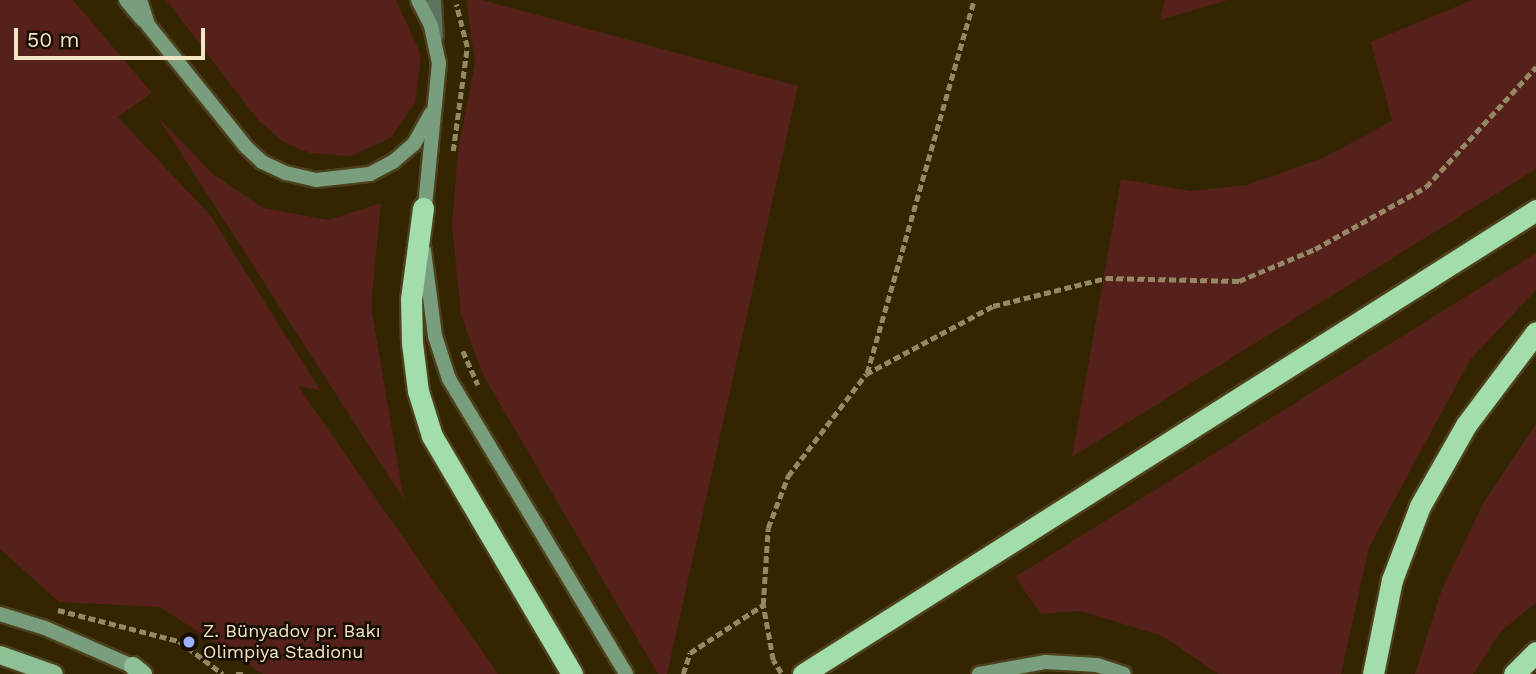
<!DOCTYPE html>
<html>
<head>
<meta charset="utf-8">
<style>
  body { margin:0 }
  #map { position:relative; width:1536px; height:674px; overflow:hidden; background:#322500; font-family:"Work Sans",sans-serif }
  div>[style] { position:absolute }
  .green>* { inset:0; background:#56211a }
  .path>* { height:4.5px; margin-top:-2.25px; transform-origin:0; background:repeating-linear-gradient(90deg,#958865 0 7px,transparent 0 10.5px) }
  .roads { filter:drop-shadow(2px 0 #4d401c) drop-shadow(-2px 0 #4d401c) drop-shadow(0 2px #4d401c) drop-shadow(0 -2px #4d401c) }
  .lane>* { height:14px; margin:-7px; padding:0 7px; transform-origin:7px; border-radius:7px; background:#5c735f }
  .secondary>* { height:14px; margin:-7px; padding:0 7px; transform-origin:7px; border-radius:7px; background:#789e7e }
  .primary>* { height:18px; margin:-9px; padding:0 9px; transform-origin:9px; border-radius:9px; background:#8ec096 }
  .highway>* { height:21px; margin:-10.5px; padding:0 10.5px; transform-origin:10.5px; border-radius:10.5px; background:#a2deac }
  .dots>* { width:19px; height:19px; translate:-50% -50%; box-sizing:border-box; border:4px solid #180e00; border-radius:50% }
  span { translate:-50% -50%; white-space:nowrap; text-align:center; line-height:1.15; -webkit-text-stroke:5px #180e00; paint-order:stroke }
  .poi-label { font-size:18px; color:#f3e6c5 }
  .left { translate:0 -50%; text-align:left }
  .scale { position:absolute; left:14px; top:28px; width:191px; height:32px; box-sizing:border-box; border:4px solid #f3e6c5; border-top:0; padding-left:9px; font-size:21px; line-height:24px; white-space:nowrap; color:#f3e6c5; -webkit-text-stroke:5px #180e00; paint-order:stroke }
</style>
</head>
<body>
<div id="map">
  <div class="green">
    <i style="clip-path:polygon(0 0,73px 0,152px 93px,118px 117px,210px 215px,320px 390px,298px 386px,498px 674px,263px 674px,160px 607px,59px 602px,0 549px)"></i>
    <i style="clip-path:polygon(166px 0,396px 0,421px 55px,415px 103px,391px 138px,351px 156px,310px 153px,283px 142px,258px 120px)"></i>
    <i style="clip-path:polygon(466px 0,482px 0,798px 86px,667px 674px,658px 674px,483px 375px,461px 315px,452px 225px,458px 151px,475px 63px)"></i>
    <i style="clip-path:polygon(1165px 0,1228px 0,1160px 20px)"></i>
    <i style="clip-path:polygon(1472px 0,1536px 0,1536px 169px,1072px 457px,1121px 179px,1191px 191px,1247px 185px,1323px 158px,1392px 121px,1371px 42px)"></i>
    <i style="clip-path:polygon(157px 116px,213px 174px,263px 208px,329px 220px,381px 203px,371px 306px,404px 500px)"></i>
    <i style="clip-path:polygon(1536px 253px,1536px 290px,1470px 360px,1369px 547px,1341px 674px,1218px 674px,1163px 636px,1080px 611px,1041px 614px,1015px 577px)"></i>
    <i style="clip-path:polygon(1536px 424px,1536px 603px,1501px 631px,1473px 674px,1415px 674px,1442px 589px,1484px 502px)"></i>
  </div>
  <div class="path">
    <i style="left:453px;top:151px;width:105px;rotate:-82.3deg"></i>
    <i style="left:467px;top:47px;width:44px;rotate:-104.3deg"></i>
    <i style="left:463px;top:351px;width:37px;rotate:66deg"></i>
    <i style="left:867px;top:373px;width:388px;rotate:-74deg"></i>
    <i style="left:58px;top:610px;width:125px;rotate:14.4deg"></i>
    <i style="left:179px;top:641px;width:55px;rotate:36.9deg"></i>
    <i style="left:781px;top:673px;width:15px;rotate:-122deg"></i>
    <i style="left:773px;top:660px;width:56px;rotate:-100.3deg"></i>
    <i style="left:763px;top:605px;width:77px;rotate:-86.3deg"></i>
    <i style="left:768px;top:528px;width:56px;rotate:-69deg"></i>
    <i style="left:788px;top:476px;width:128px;rotate:-52.6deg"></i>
    <i style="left:866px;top:374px;width:144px;rotate:-28.2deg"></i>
    <i style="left:993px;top:306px;width:116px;rotate:-13.9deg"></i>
    <i style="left:1106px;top:278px;width:133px;rotate:1.3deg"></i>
    <i style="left:1239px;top:281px;width:82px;rotate:-22.8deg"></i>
    <i style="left:1315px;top:249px;width:127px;rotate:-29.2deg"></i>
    <i style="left:1426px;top:187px;width:163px;rotate:-47.5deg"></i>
    <i style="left:236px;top:674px;width:7px"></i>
    <i style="left:683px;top:674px;width:22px;rotate:-72deg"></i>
    <i style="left:690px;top:653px;width:87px;rotate:-33.3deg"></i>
  </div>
  <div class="roads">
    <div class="lane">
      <i style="left:434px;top:0;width:36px;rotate:87deg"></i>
    </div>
    <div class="secondary">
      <i style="left:126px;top:0;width:26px;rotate:50deg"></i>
      <i style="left:140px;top:0;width:26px;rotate:72deg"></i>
      <i style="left:148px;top:25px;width:156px;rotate:51.2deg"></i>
      <i style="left:246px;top:147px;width:22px;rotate:43deg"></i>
      <i style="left:262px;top:162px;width:26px;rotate:25deg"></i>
      <i style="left:286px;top:173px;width:31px;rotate:13deg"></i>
      <i style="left:316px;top:180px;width:54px;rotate:-6.3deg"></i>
      <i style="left:370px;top:174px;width:26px;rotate:-28deg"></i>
      <i style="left:393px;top:162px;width:28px;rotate:-41deg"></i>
      <i style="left:414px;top:144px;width:35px;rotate:-61deg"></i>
      <i style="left:418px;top:0;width:29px;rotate:63deg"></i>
      <i style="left:431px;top:26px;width:38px;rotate:78deg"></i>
      <i style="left:439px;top:63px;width:155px;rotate:95.6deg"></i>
      <i style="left:424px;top:251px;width:86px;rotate:82.6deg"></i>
      <i style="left:435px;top:336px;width:45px;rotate:72deg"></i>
      <i style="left:449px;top:379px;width:344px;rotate:59deg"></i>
      <i style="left:0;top:614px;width:47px;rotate:17.3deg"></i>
      <i style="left:45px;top:628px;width:105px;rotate:23.6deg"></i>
      <i style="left:979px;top:674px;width:68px;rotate:-10.2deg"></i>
      <i style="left:1046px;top:662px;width:51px;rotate:3.4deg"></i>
      <i style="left:1097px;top:665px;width:28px;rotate:18deg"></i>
    </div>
    <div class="primary">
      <i style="left:0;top:655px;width:57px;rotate:19.4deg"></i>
      <i style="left:133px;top:666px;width:13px;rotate:39deg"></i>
    </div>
    <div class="highway">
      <i style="left:423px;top:208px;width:92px;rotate:97.5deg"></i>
      <i style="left:411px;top:299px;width:44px;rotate:88.7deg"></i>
      <i style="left:412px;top:343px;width:48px;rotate:82.9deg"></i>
      <i style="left:418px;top:391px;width:47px;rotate:72.7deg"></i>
      <i style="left:432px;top:436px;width:276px;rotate:59.5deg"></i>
      <i style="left:803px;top:674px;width:868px;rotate:-32.33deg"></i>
      <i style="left:1373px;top:674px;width:96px;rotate:-78.6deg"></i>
      <i style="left:1392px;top:580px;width:79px;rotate:-69.3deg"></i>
      <i style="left:1420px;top:506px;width:93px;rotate:-60.4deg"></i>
      <i style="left:1466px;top:425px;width:116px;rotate:-53deg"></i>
      <i style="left:1514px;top:674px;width:31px;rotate:-45deg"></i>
    </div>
  </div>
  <div class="dots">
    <i style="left:189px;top:642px;background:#9bb4fd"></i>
  </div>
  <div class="poi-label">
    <span class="left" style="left:203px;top:642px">Z. Bünyadov pr. Bakı<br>Olimpiya Stadionu</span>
  </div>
  <div class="scale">50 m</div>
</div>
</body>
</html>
